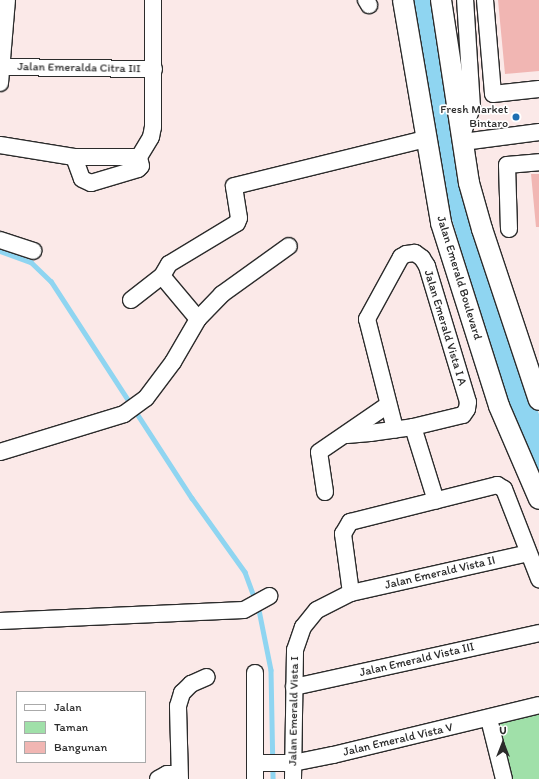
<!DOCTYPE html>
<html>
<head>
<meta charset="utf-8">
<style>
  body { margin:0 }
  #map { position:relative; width:539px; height:779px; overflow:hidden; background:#fbe9e8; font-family:Itim,sans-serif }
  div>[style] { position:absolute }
  .green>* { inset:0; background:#a0e0a9 }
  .stream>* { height:4.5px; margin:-2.25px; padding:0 2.25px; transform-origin:2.25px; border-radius:2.25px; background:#8fd5f1 }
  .river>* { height:27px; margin:-13.5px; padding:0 13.5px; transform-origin:13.5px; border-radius:13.5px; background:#8fd5f1 }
  .building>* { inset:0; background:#f1b6b3 }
  .roads { filter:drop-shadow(1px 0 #2b2b2b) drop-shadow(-1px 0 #2b2b2b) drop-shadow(0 1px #2b2b2b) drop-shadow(0 -1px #2b2b2b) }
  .minor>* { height:16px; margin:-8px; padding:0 8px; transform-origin:8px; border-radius:8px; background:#fff }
  .major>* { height:20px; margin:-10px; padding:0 10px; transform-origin:10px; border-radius:10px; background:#fff }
  .dots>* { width:11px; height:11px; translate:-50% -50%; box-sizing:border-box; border:2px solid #fff; border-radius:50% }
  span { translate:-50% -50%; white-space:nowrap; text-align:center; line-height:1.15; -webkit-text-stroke:3.5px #fff; paint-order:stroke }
  .street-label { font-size:12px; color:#2b2b2b }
  .poi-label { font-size:12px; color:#2b2b2b }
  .right { translate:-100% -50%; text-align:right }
  .legend { position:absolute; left:16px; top:691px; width:130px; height:72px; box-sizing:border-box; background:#fff; border:1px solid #aaa; margin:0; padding:5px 7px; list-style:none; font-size:12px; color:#2b2b2b }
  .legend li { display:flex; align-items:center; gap:8px; height:20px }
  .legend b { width:20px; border:1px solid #aaa }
  .north { position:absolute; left:483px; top:723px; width:40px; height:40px; -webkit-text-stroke:3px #fff; paint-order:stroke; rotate:0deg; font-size:11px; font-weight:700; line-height:16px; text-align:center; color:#2b2b2b }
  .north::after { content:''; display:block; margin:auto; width:14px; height:18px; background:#2b2b2b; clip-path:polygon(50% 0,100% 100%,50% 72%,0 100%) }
</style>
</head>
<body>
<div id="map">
  <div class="green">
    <i style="clip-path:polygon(539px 705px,539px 779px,504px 779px,489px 719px)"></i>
  </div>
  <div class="stream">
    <i style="left:0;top:251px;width:33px;rotate:20deg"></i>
    <i style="left:31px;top:262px;width:28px;rotate:44deg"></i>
    <i style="left:51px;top:281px;width:259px;rotate:57deg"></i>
    <i style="left:192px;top:498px;width:91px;rotate:54.4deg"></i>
    <i style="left:245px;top:572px;width:40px;rotate:69.8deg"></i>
    <i style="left:259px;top:610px;width:61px;rotate:78.7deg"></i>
    <i style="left:271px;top:670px;width:109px;rotate:88.9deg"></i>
  </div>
  <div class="river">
    <i style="left:424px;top:0;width:166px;rotate:81.3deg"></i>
    <i style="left:449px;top:164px;width:311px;rotate:73.2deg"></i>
  </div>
  <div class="building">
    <i style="clip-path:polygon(498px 0,539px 0,539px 71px,505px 74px)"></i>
    <i style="clip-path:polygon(531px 174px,539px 174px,539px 227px,536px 227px)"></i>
  </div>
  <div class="roads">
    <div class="minor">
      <i style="left:366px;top:0;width:6px;rotate:59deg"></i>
      <i style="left:485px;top:0;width:94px;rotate:85.1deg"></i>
      <i style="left:493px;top:94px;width:46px;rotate:-6.2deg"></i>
      <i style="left:3px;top:67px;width:151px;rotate:0.8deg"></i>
      <i style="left:0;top:83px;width:83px;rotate:-85.2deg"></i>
      <i style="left:462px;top:135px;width:30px;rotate:-70deg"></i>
      <i style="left:472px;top:107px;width:107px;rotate:-93.7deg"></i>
      <i style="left:463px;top:142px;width:77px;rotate:-7.5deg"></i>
      <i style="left:0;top:145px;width:75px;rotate:9.2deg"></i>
      <i style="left:74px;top:157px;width:65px"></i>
      <i style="left:74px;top:157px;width:23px;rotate:70deg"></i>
      <i style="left:82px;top:179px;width:10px;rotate:24deg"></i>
      <i style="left:91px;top:183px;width:49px;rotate:-16.6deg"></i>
      <i style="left:138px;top:169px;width:4px;rotate:-45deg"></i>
      <i style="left:141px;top:166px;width:9px;rotate:-103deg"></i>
      <i style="left:139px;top:157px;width:23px;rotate:-59deg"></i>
      <i style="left:151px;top:137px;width:10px;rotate:-79deg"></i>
      <i style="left:153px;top:127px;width:127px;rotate:-90deg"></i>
      <i style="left:509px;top:229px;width:64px;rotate:-91.8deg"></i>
      <i style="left:507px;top:165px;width:32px;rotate:-5deg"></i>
      <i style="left:0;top:240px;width:35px;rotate:18deg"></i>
      <i style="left:131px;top:300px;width:39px;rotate:-38deg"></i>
      <i style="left:198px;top:319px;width:56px;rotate:-129.9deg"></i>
      <i style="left:162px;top:276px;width:14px;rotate:-60deg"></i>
      <i style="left:169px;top:264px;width:79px;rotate:-31.1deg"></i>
      <i style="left:237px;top:223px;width:5px;rotate:-68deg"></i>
      <i style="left:239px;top:218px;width:32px;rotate:-99deg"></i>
      <i style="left:234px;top:186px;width:198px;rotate:-13.8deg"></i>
      <i style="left:413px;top:427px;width:77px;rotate:72.7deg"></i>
      <i style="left:347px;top:435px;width:23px;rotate:-5deg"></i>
      <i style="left:370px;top:433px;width:43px;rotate:-7.9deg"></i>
      <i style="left:413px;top:427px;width:51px;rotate:-13.5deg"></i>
      <i style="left:463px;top:415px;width:7px;rotate:-56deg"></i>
      <i style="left:467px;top:409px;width:7px;rotate:-82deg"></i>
      <i style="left:468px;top:402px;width:142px;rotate:-106.8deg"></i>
      <i style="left:427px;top:266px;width:9px;rotate:-122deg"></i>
      <i style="left:422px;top:258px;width:9px;rotate:-144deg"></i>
      <i style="left:415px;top:253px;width:9px;rotate:174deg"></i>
      <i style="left:406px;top:254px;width:6px;rotate:149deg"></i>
      <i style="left:401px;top:257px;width:71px;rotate:118.7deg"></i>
      <i style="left:367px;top:319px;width:114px;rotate:75.7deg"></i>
      <i style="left:0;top:452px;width:130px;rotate:-17deg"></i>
      <i style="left:124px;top:414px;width:27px;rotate:-36deg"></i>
      <i style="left:146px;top:398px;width:45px;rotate:-53.1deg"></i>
      <i style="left:173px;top:362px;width:50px;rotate:-59.8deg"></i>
      <i style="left:198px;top:319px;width:35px;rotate:-46deg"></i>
      <i style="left:222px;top:294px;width:82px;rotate:-35.6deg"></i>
      <i style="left:325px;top:492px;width:40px;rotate:-98.5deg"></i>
      <i style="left:319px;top:452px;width:83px;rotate:-34.3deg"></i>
      <i style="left:351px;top:593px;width:60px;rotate:-97.7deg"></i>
      <i style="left:343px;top:534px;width:14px;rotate:-60deg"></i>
      <i style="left:350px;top:522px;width:152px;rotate:-14.1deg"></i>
      <i style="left:497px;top:485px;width:8px;rotate:30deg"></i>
      <i style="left:504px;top:489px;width:97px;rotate:68.7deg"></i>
      <i style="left:0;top:621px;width:244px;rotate:-2.6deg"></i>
      <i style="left:244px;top:610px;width:29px;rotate:-29deg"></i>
      <i style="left:255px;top:673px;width:106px;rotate:90deg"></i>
      <i style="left:294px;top:687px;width:251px;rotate:-12.4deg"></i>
      <i style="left:489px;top:719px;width:62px;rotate:76deg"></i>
      <i style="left:256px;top:763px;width:37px"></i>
      <i style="left:293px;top:763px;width:41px;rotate:-11.3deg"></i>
      <i style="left:333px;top:755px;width:212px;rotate:-13.6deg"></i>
      <i style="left:158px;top:779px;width:10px;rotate:-29deg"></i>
      <i style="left:167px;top:774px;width:12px"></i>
      <i style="left:180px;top:779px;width:73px;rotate:-91.6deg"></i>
      <i style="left:178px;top:706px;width:14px;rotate:-73deg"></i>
      <i style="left:182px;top:693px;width:13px;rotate:-45deg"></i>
      <i style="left:191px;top:684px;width:17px;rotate:-24deg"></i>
      <i style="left:293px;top:779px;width:129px;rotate:-89.1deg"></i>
      <i style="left:295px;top:650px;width:24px;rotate:-71deg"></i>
      <i style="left:303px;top:627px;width:22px;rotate:-51deg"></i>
      <i style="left:317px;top:610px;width:38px;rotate:-27deg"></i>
      <i style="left:351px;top:593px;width:181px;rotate:-12.7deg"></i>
    </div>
    <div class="major">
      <i style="left:403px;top:0;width:226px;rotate:80.3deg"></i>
      <i style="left:441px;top:223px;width:192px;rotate:72.4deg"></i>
      <i style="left:499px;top:406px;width:101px;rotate:66.7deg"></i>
      <i style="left:441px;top:0;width:185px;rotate:81.3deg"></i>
      <i style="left:469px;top:183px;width:48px;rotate:74.2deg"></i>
      <i style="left:482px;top:229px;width:180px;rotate:71.6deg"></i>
    </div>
  </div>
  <div class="dots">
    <i style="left:516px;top:117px;background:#1f6fb2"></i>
  </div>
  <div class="street-label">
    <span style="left:79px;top:68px;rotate:1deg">Jalan Emeralda Citra III</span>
    <span style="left:459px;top:278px;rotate:73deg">Jalan Emerald Boulevard</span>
    <span style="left:445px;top:328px;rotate:73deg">Jalan Emerald Vista I A</span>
    <span style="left:440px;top:573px;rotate:-13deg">Jalan Emerald Vista II</span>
    <span style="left:417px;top:660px;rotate:-13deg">Jalan Emerald Vista III</span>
    <span style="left:294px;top:711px;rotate:-89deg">Jalan Emerald Vista I</span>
    <span style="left:398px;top:740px;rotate:-13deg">Jalan Emerald Vista V</span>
  </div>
  <div class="poi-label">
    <span class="right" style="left:508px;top:117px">Fresh Market<br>Bintaro</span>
  </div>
  <ul class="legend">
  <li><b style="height:5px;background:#fff"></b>Jalan</li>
  <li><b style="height:11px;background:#a0e0a9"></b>Taman</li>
  <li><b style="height:11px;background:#f1b6b3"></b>Bangunan</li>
  </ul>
  <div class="north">U</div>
</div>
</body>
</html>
